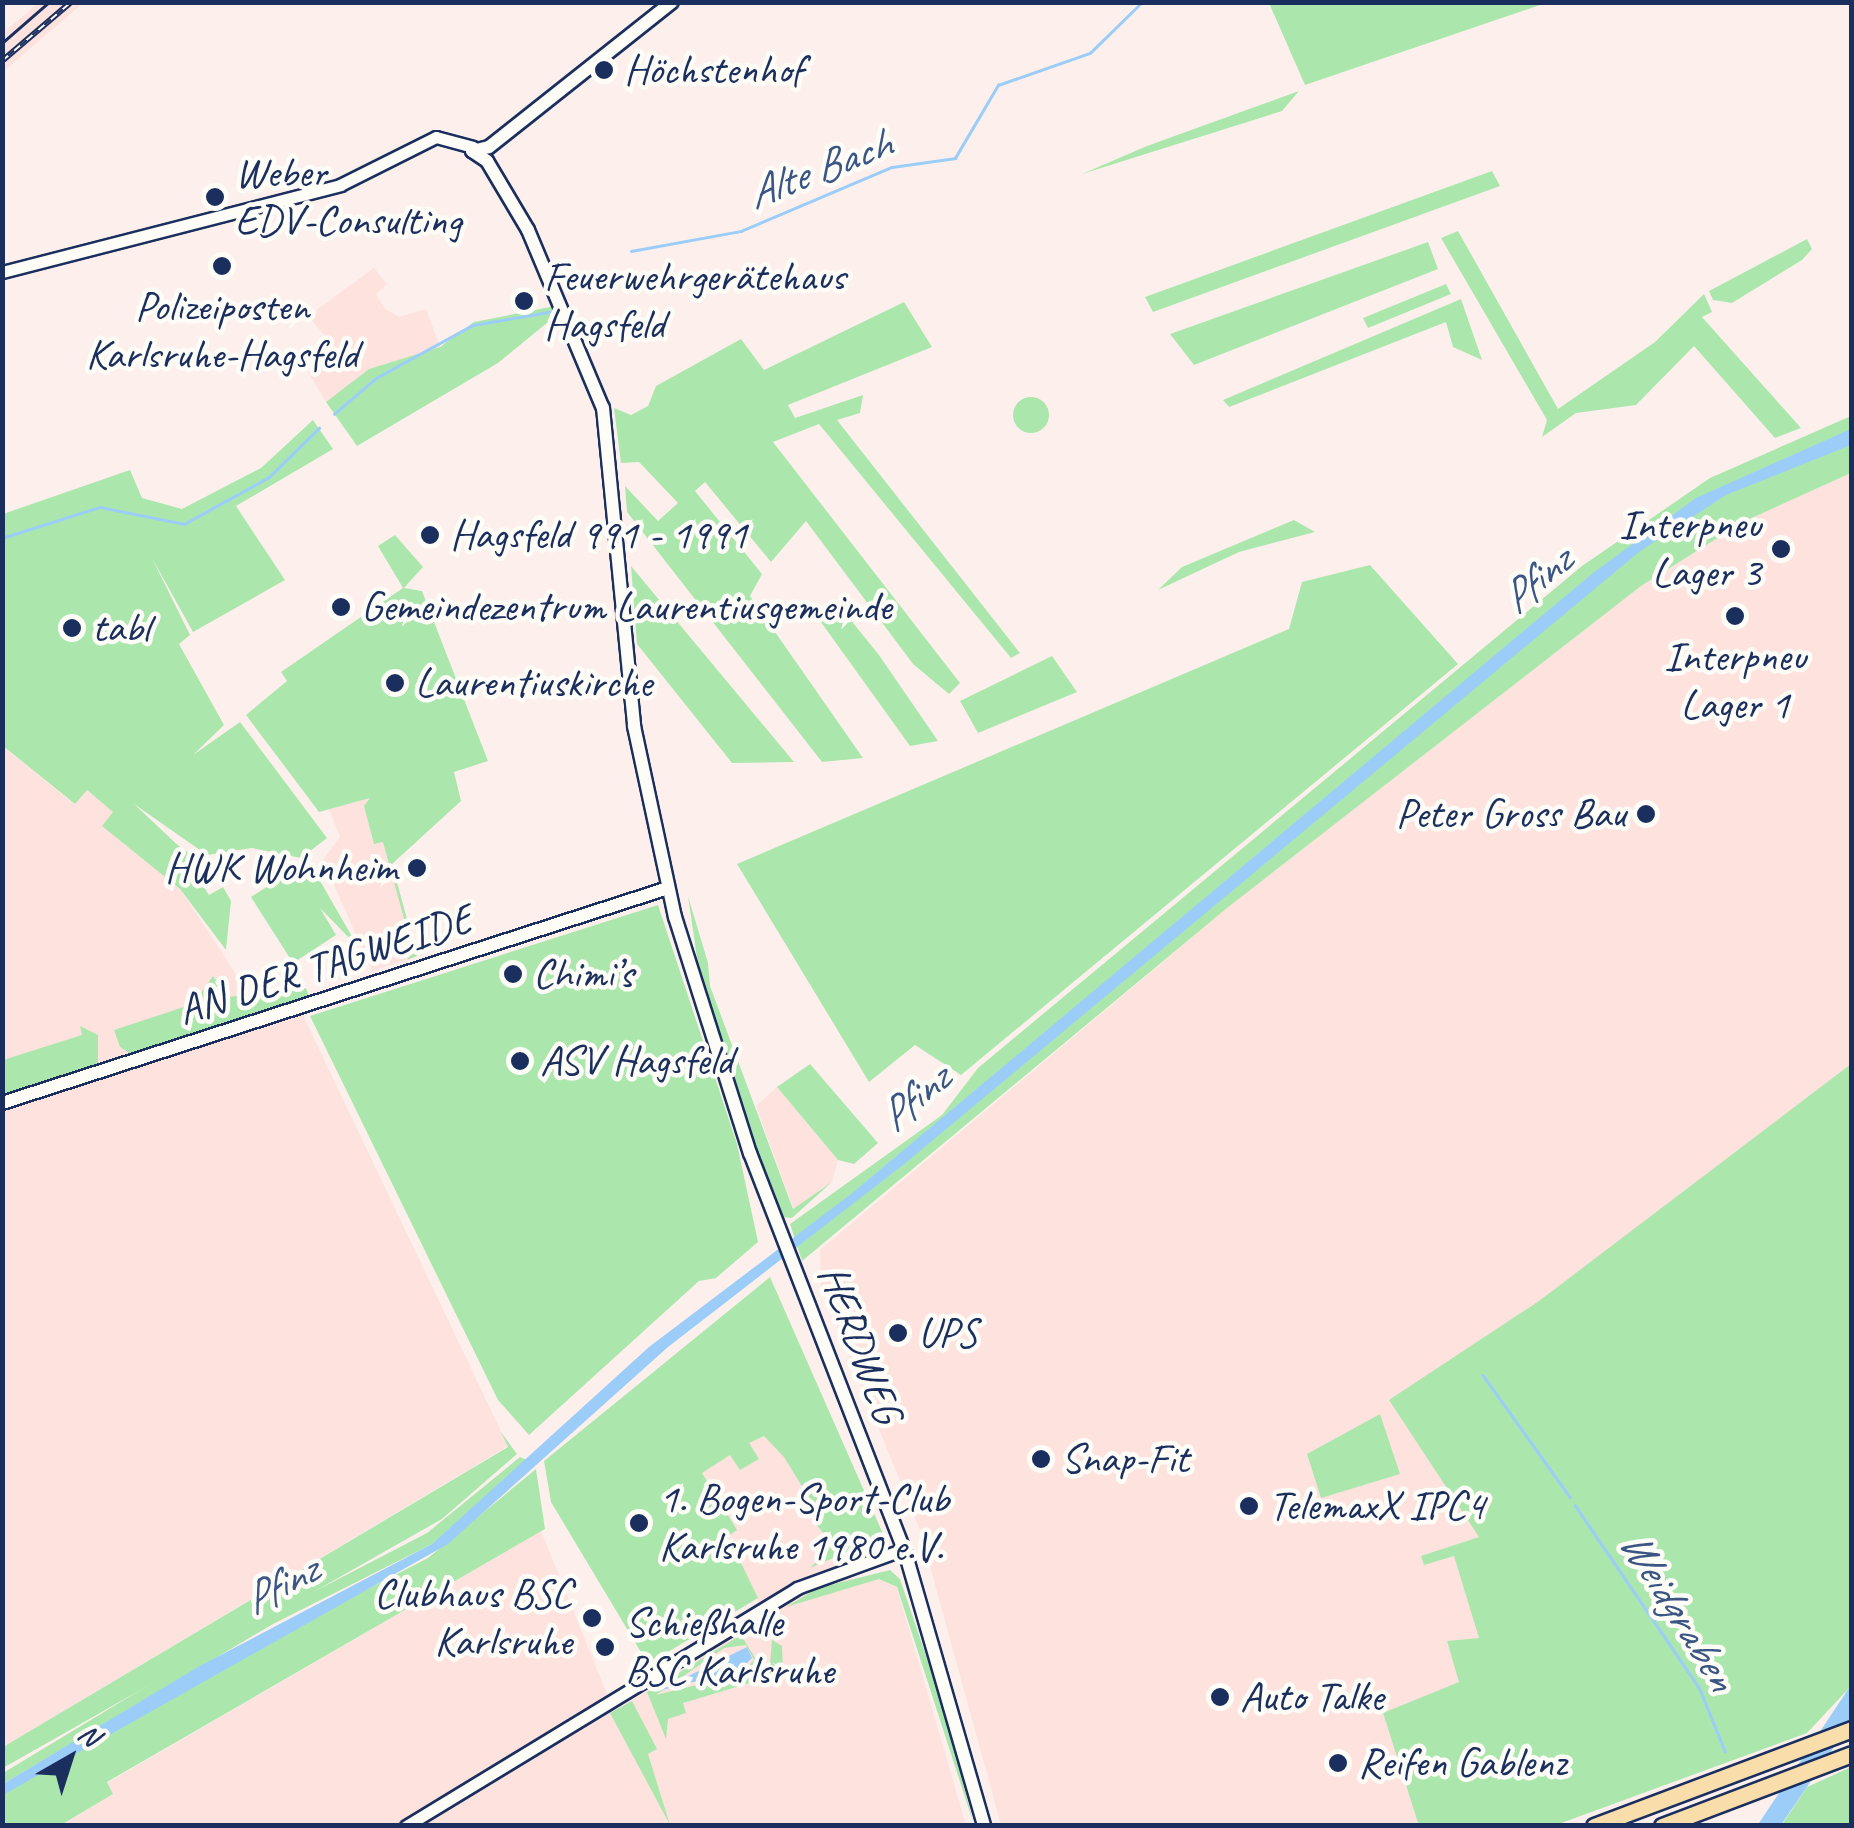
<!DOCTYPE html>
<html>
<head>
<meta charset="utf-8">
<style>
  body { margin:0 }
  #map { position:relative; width:1854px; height:1828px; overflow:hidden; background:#fdf0ec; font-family:Caveat,sans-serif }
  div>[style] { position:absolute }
  .built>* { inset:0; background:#fde2de }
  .green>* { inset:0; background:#abe7ad }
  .round { border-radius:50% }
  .water>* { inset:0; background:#9ccdf8 }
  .stream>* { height:2.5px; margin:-1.25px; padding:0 1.25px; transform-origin:1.25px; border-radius:1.25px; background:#9ccdf8 }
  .roads { filter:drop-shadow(2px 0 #1b2f5e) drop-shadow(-2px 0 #1b2f5e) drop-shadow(0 2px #1b2f5e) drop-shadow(0 -2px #1b2f5e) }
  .tertiary>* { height:11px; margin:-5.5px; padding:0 5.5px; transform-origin:5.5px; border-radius:5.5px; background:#fdfcf7 }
  .secondary>* { height:12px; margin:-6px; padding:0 6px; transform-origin:6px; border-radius:6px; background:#fdfcf7 }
  .motorway>* { height:15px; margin:-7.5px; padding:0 7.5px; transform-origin:7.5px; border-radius:7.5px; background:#f9deab }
  .tram>* { height:2.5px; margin:-1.25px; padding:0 1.25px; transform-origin:1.25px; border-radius:1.25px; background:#1b2f5e }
  .rail>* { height:6px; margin-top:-3px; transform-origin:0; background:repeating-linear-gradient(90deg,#fdfcf7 0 8px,#1b2f5e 0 16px); box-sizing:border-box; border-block:2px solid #1b2f5e }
  .dots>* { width:28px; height:28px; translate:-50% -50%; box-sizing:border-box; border:5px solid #fdfcf7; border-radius:50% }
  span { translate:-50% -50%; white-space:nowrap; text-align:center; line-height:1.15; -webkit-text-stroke:9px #fdfcf7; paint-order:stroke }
  .poi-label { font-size:42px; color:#1b2f5e }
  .left { translate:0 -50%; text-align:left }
  .right { translate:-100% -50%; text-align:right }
  .street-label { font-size:42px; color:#1b2f5e }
  .water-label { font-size:45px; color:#3b5684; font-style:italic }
  .frame { position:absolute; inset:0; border:5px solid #1b2f5e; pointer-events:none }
  .north { position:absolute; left:20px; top:1708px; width:100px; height:100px; -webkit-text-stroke:8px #fdfcf7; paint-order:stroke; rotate:39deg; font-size:28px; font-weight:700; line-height:40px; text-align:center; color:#1b2f5e }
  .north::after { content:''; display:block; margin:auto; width:35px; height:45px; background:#1b2f5e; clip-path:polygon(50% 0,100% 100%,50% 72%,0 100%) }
</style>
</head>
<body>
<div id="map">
  <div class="built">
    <i style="clip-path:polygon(38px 3px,83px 3px,3px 72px,3px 33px)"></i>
    <i style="clip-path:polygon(374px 268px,387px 284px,376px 294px,385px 309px,399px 317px,426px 309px,440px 347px,369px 369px,326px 402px,308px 372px,337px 350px,308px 316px)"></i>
    <i style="clip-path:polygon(1851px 473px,1851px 1064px,1555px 1653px,1383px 1713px,1419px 1825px,1001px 1825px,920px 1530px,821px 1287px,820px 1250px,1227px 908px,1641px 586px,1743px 522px)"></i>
    <i style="clip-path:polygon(2px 746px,74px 804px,86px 790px,114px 812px,103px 826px,180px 889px,269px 1024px,301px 1011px,508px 1446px,3px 1747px)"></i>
    <i style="clip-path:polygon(370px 798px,426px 824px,392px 864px,417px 956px,372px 971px,323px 860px,340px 837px,329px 809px)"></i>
    <i style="clip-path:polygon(777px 1087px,838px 1160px,832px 1182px,794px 1210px,756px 1106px)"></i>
    <i style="clip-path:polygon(763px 1420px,840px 1547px,853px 1586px,879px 1578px,897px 1588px,966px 1825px,61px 1826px,112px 1794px,107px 1783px,541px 1531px,614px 1711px,766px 1618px,729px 1539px,679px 1481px)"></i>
  </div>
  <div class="green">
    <i style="clip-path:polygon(1269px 3px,1269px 2px,1546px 3px,1305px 85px)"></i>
    <i style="clip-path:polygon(1299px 91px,1282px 111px,1082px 174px,1147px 146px)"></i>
    <i style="clip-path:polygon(1492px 171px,1500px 186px,1153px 312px,1145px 297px)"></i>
    <i style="clip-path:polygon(1458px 231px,1558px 409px,1655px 342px,1704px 294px,1712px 312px,1702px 317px,1801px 428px,1775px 438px,1694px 346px,1636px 405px,1576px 413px,1542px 437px,1547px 420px,1441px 238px)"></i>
    <i style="clip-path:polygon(1807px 239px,1812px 249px,1802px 260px,1732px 303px,1713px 300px,1709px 291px)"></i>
    <i style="clip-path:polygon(1428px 242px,1438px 269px,1194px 365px,1170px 334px)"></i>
    <i style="clip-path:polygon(1446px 284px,1451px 294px,1368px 328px,1363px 318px)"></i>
    <i style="clip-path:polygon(1461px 299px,1482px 360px,1453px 347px,1446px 322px,1229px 407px,1223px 400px)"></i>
    <i style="clip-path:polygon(904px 302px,932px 347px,788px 405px,795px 418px,863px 395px,860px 413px,837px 420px,1020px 653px,1011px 658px,819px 424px,773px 442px,960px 683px,949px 694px,913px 664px,806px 521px,771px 562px,705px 482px,695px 491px,762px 574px,750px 596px,863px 758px,822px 762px,627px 512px,625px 486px,658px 521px,678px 503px,639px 462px,621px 463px,614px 408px,631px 415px,648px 406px,656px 386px,741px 339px,764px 370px)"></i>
    <i style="clip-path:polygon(555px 306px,558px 314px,498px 363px,357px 446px,326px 402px,369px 369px,440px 347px,474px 322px)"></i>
    <i class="round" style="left:1013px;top:397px;width:36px;height:36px"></i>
    <i style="clip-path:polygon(1851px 416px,1851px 473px,1743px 522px,1641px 586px,1227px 908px,802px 1261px,790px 1224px,942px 1115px,978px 1068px,1582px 566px,1710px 478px)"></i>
    <i style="clip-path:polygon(313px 420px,333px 449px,236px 506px,285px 580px,193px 632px,152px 558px,190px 635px,179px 644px,224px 725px,193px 755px,240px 722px,327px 838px,301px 858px,252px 848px,207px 855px,134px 804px,183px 850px,209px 861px,194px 871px,209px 895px,223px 887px,231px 901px,226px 950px,180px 889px,102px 826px,113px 812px,87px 790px,75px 804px,3px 746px,3px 514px,130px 470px,142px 498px,182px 509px,261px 468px)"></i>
    <i style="clip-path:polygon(1294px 520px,1315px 532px,1239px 552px,1158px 590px,1182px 567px)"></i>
    <i style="clip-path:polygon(395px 535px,423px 567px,404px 588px,422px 591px,488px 761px,454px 772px,461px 801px,392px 864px,417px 956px,407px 960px,413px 952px,401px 939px,408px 934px,399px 930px,406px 926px,383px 842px,374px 844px,364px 806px,370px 798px,319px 812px,246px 715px,287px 681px,281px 672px,403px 588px,378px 546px)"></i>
    <i style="clip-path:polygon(1370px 565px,1458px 664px,961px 1075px,915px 1045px,869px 1082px,737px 864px,1289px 629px,1302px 582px)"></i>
    <i style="clip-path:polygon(631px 566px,794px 762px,732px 763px,637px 644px)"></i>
    <i style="clip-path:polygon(837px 603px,879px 655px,938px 741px,910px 746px,818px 618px)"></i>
    <i style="clip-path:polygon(1052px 656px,1077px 692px,978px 733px,960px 701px)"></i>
    <i style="clip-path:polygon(308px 860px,358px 947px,320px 908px,336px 935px,293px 963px,251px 897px,284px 876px,281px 869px)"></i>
    <i style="clip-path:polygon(688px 896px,708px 963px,710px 986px,793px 1209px,832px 1182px,792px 1218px,782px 1217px,741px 1110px,700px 978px)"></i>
    <i style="clip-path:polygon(658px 905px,737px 1144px,758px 1242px,716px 1278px,699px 1281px,529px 1435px,498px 1400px,310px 1016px)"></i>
    <i style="clip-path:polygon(213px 976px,228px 997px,306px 988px,309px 997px,134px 1056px,120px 1047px,114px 1030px,193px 1004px)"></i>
    <i style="clip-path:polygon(80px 1026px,98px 1035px,98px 1068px,3px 1099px,3px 1060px,82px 1035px)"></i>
    <i style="clip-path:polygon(810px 1064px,878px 1143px,854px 1164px,838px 1160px,777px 1087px)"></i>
    <i style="clip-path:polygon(1851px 1064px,1852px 1685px,1807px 1733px,1556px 1825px,1419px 1826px,1383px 1713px,1459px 1682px,1447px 1641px,1479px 1638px,1454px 1556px,1424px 1565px,1421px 1556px,1479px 1537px,1389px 1400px,1539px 1301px)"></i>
    <i style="clip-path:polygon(770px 1277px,884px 1536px,810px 1568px,833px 1545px,796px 1500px,803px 1488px,784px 1457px,764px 1436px,749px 1443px,759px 1459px,740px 1470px,730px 1455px,702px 1473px,737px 1530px,728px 1536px,758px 1598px,648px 1664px,551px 1502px,544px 1461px)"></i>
    <i style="clip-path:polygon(1380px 1414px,1400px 1474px,1321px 1498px,1307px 1454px)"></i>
    <i style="clip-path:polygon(501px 1432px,517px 1454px,442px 1519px,3px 1768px,3px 1747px,508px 1447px)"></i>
    <i style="clip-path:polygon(520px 1457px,529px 1461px,432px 1544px,273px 1624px,3px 1784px,3px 1773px,238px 1631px,427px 1533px)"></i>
    <i style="clip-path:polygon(536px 1469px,545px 1529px,107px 1782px,113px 1794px,61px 1825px,3px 1825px,2px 1795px,203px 1674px,428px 1558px)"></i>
    <i style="clip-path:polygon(890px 1570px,900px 1579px,943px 1706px,974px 1825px,897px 1587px,879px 1579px,786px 1607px,818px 1588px)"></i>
    <i style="clip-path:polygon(evenodd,741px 1635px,760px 1666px,770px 1664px,772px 1640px,782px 1646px,783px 1673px,683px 1703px,686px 1713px,668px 1719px,666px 1739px,647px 1692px,741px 1635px,746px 1645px,754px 1660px,741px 1674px,656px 1695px,724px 1648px,746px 1645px)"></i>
    <i style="clip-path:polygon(632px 1701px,657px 1749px,648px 1754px,670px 1825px,610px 1713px)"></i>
    <i style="clip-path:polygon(1851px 1767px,1851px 1825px,1781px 1826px,1807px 1787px)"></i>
  </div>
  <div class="water">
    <i style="clip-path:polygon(1851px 429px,1851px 445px,1726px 495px,1639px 552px,903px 1165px,668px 1347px,448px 1544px,3px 1795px,3px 1784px,198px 1667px,432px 1544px,649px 1347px,851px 1194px,1593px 573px,1696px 498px)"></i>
    <i style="clip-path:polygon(747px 1647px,752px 1658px,740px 1670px,658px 1691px)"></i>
    <i style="clip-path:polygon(1851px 1685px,1851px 1722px,1781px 1825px,1757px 1826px)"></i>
  </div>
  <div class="stream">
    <i style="left:631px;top:251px;width:112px;rotate:-10.3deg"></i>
    <i style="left:741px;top:231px;width:164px;rotate:-23deg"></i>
    <i style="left:892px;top:167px;width:64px;rotate:-8.1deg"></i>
    <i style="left:955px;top:158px;width:85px;rotate:-59.5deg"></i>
    <i style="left:998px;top:85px;width:97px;rotate:-19.2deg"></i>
    <i style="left:1090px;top:53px;width:73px;rotate:-44.4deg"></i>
    <i style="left:334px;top:414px;width:55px;rotate:-40.6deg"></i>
    <i style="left:376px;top:378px;width:111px;rotate:-28.7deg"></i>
    <i style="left:473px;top:325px;width:82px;rotate:-9.8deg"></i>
    <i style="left:2px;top:538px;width:103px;rotate:-17.6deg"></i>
    <i style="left:100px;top:507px;width:86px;rotate:11.4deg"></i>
    <i style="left:184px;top:524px;width:97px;rotate:-28.9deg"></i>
    <i style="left:269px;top:477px;width:70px;rotate:-44.4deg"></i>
    <i style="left:1483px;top:1375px;width:150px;rotate:54.5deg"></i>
    <i style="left:1575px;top:1505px;width:222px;rotate:55.8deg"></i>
    <i style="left:1700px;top:1689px;width:67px;rotate:68deg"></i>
  </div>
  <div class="roads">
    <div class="tertiary">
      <i style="left:2px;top:272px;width:349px;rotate:-14.4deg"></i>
      <i style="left:340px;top:185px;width:107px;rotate:-26.6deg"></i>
      <i style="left:436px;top:137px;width:38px;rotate:15deg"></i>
      <i style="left:406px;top:1826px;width:458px;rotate:-31.3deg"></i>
      <i style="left:797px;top:1588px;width:114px;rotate:-20deg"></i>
    </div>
    <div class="secondary">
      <i style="left:489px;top:147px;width:233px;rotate:-38.4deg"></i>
      <i style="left:487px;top:161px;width:80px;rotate:59.3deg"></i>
      <i style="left:528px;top:230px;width:193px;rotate:67.2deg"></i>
      <i style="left:603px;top:408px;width:320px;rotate:84.4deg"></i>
      <i style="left:634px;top:726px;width:195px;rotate:77.9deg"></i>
      <i style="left:675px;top:917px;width:248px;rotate:72.4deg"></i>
      <i style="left:750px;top:1153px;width:431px;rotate:68.8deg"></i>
      <i style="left:906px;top:1555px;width:282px;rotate:73.9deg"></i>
      <i style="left:487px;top:161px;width:18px;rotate:-146deg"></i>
      <i style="left:472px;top:151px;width:17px;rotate:-13deg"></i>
      <i style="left:2px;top:1103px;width:700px;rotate:-17.89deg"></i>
    </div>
    <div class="motorway">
      <i style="left:1594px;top:1826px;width:276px;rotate:-20.6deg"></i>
      <i style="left:1662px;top:1826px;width:203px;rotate:-20.8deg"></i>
    </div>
  </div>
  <div class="tram">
    <i style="left:2px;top:43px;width:62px;rotate:-41.1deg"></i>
  </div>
  <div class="rail">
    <i style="left:2px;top:61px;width:91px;rotate:-40.5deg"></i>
  </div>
  <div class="dots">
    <i style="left:604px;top:70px;background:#1b2f5e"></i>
    <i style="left:215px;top:197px;background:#1b2f5e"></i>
    <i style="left:222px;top:266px;background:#1b2f5e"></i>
    <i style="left:524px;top:301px;background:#1b2f5e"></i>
    <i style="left:430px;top:535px;background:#1b2f5e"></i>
    <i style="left:1781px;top:549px;background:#1b2f5e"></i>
    <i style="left:341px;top:607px;background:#1b2f5e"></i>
    <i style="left:1735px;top:616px;background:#1b2f5e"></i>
    <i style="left:72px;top:628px;background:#1b2f5e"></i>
    <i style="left:395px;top:683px;background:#1b2f5e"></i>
    <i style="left:1646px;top:814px;background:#1b2f5e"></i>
    <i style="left:417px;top:868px;background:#1b2f5e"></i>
    <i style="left:513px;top:974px;background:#1b2f5e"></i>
    <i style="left:520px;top:1061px;background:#1b2f5e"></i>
    <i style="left:898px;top:1333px;background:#1b2f5e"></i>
    <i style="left:1041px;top:1459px;background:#1b2f5e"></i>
    <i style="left:1249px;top:1506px;background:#1b2f5e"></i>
    <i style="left:639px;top:1523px;background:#1b2f5e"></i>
    <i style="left:592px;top:1618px;background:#1b2f5e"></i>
    <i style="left:605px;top:1647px;background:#1b2f5e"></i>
    <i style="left:1220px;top:1697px;background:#1b2f5e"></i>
    <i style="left:1338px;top:1763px;background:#1b2f5e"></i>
  </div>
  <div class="poi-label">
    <span class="left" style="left:624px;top:70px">Höchstenhof</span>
    <span class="left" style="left:235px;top:197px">Weber<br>EDV-Consulting</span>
    <span class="left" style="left:544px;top:301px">Feuerwehrgerätehaus<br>Hagsfeld</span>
    <span style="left:222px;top:331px">Polizeiposten<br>Karlsruhe-Hagsfeld</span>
    <span class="right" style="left:1761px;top:549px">Interpneu<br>Lager 3</span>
    <span class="left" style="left:450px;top:535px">Hagsfeld 991 - 1991</span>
    <span class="left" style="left:361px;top:607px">Gemeindezentrum Laurentiusgemeinde</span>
    <span class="left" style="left:92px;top:628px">tabl</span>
    <span style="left:1735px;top:681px">Interpneu<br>Lager 1</span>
    <span class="left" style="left:415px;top:683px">Laurentiuskirche</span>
    <span class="right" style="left:1626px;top:814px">Peter Gross Bau</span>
    <span class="right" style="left:397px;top:868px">HWK Wohnheim</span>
    <span class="left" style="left:533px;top:974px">Chimi’s</span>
    <span class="left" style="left:540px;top:1061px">ASV Hagsfeld</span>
    <span class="left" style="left:918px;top:1333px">UPS</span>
    <span class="left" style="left:1061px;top:1459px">Snap-Fit</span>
    <span class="left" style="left:659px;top:1523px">1. Bogen-Sport-Club<br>Karlsruhe 1980 e.V.</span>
    <span class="left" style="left:1269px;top:1506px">TelemaxX IPC4</span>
    <span class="right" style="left:572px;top:1618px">Clubhaus BSC<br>Karlsruhe</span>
    <span class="left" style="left:625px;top:1647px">Schießhalle<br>BSC Karlsruhe</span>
    <span class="left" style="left:1240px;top:1697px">Auto Talke</span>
    <span class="left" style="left:1358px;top:1763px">Reifen Gablenz</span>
  </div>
  <div class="street-label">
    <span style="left:325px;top:965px;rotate:-18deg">AN DER TAGWEIDE</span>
    <span style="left:860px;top:1344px;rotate:69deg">HERDWEG</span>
  </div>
  <div class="water-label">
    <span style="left:819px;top:169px;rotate:-21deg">Alte Bach</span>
    <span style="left:1536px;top:580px;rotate:-40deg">Pfinz</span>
    <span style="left:914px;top:1098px;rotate:-40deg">Pfinz</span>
    <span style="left:280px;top:1585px;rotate:-28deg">Pfinz</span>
    <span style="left:1678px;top:1610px;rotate:58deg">Weidgraben</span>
  </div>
  <div class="frame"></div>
  <div class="north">N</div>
</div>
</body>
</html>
